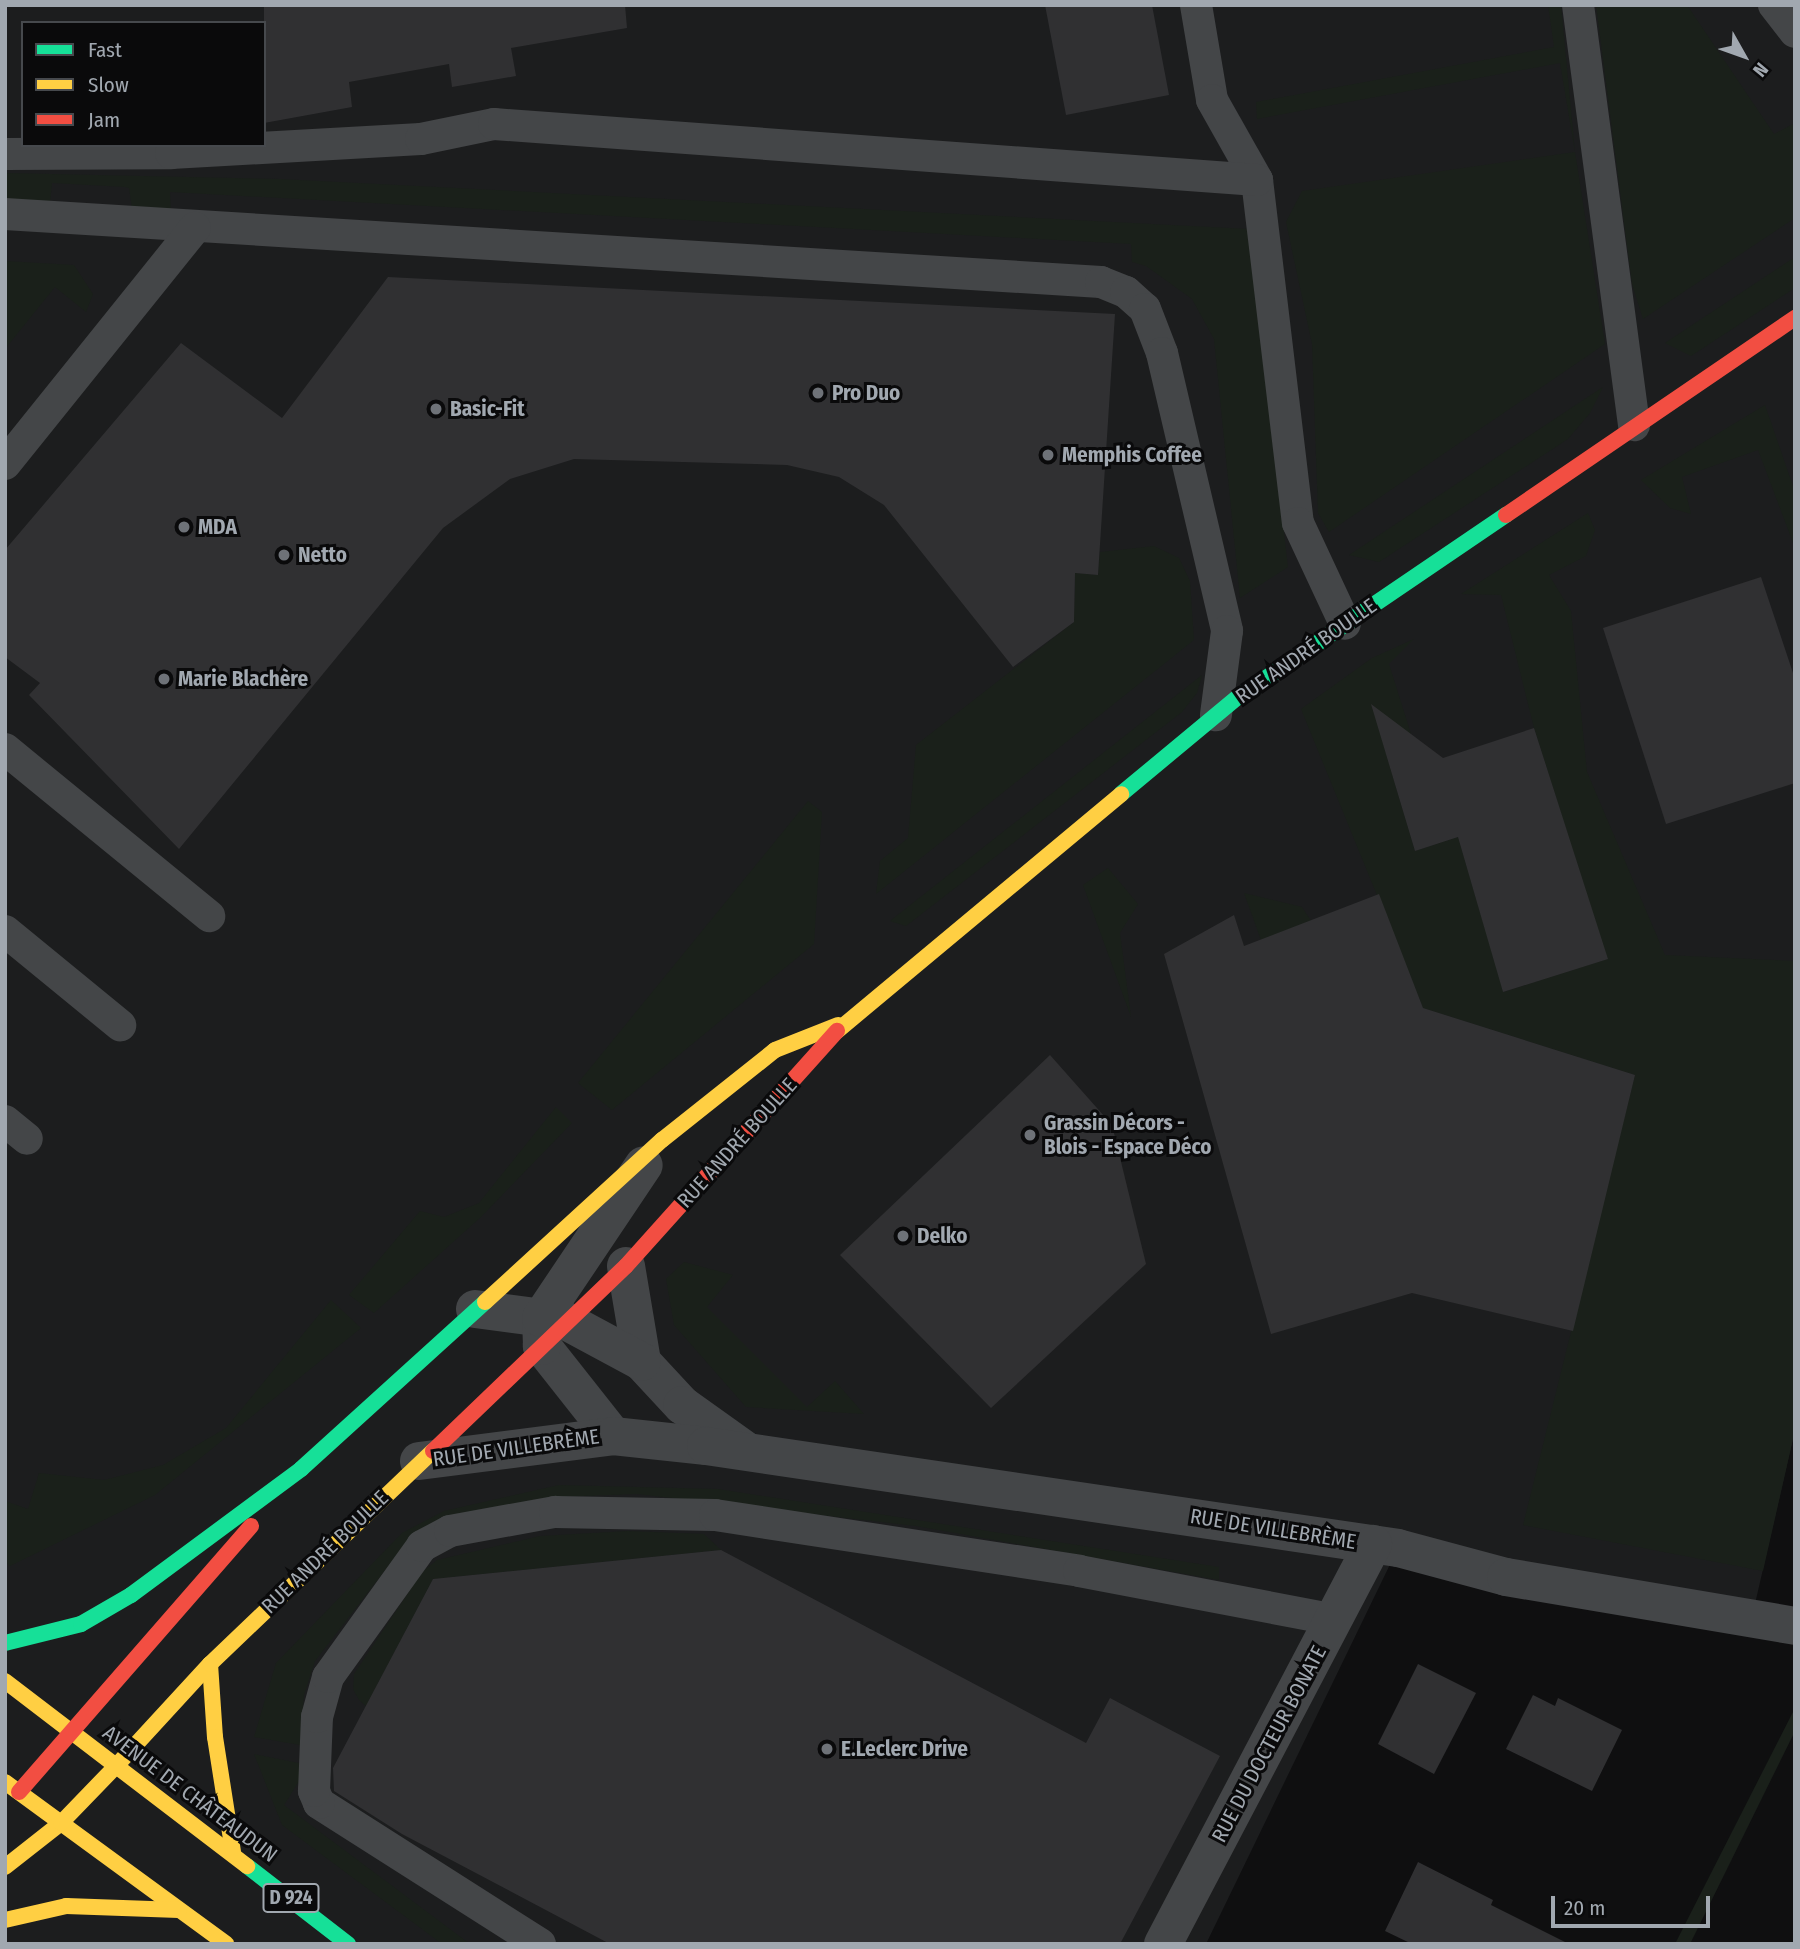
<!DOCTYPE html>
<html>
<head>
<meta charset="utf-8">
<style>
  body { margin:0 }
  #map { position:relative; width:1800px; height:1949px; overflow:hidden; background:#0f0f10; font-family:"Fira Sans Condensed",sans-serif }
  div>[style] { position:absolute }
  .built>* { inset:0; background:#1c1d1e }
  .green>* { inset:0; background:#1a201a }
  .building>* { inset:0; background:#303032 }
  .lane>* { height:32px; margin:-16px; padding:0 16px; transform-origin:16px; border-radius:16px; background:#444648 }
  .street>* { height:38px; margin:-19px; padding:0 19px; transform-origin:19px; border-radius:19px; background:#444648 }
  .fast>* { height:16px; margin:-8px; padding:0 8px; transform-origin:8px; border-radius:8px; background:#16e098 }
  .slow>* { height:16px; margin:-8px; padding:0 8px; transform-origin:8px; border-radius:8px; background:#ffcf43 }
  .jam>* { height:16px; margin:-8px; padding:0 8px; transform-origin:8px; border-radius:8px; background:#f24e42 }
  .dots>* { width:19px; height:19px; translate:-50% -50%; box-sizing:border-box; border:4px solid #0a0a0b; border-radius:50% }
  span { translate:-50% -50%; white-space:nowrap; text-align:center; line-height:1.15; -webkit-text-stroke:6px #0a0a0b; paint-order:stroke }
  .shield-label span { padding:2px 5px; background:#0a0a0b; border:2px solid; border-radius:5px; -webkit-text-stroke-width:0 }
  .shield-label { font-size:19px; color:#a1a8b0; font-weight:700 }
  .poi-label { font-size:21px; color:#a1a8b0; font-weight:700 }
  .left { translate:0 -50%; text-align:left }
  .street-label { font-size:21px; color:#a1a8b0 }
  .frame { position:absolute; inset:0; border:7px solid #a1a8b0; pointer-events:none }
  .legend { position:absolute; left:21px; top:21px; width:245px; height:126px; box-sizing:border-box; background:#0a0a0b; border:2px solid #46494d; margin:0; padding:9px 12px; list-style:none; font-size:21px; color:#a1a8b0 }
  .legend li { display:flex; align-items:center; gap:14px; height:35px }
  .legend b { width:35px; border:2px solid #46494d }
  .north { position:absolute; left:1709px; top:21px; width:70px; height:70px; -webkit-text-stroke:5px #0a0a0b; paint-order:stroke; rotate:130deg; font-size:19px; font-weight:700; line-height:28px; text-align:center; color:#a1a8b0 }
  .north::after { content:''; display:block; margin:auto; width:24px; height:32px; background:#a1a8b0; clip-path:polygon(50% 0,100% 100%,50% 72%,0 100%) }
  .scale { position:absolute; left:1551px; top:1896px; width:159px; height:32px; box-sizing:border-box; border:4px solid #a1a8b0; border-top:0; padding-left:9px; font-size:21px; line-height:24px; white-space:nowrap; color:#a1a8b0; -webkit-text-stroke:5px #0a0a0b; paint-order:stroke }
</style>
</head>
<body>
<div id="map">
  <div class="built">
    <i style="clip-path:polygon(evenodd,5px 5px,1795px 5px,1795px 1430px,1752px 1617px,1398px 1548px,1206px 1944px,5px 1944px,5px 5px,23px 23px,264px 23px,264px 145px,23px 145px,23px 23px)"></i>
  </div>
  <div class="green">
    <i style="clip-path:polygon(1548px 5px,1561px 5px,1575px 152px,1605px 344px,1329px 532px,1318px 513px,1312px 344px,1286px 222px,1302px 191px,1575px 152px,1560px 63px,1257px 119px,1256px 102px,1554px 47px)"></i>
    <i style="clip-path:polygon(1596px 5px,1687px 5px,1774px 134px,1795px 123px,1795px 218px,1643px 319px,1632px 284px)"></i>
    <i style="clip-path:polygon(5px 173px,280px 179px,1249px 229px,1288px 567px,1240px 598px,1214px 339px,1192px 299px,1146px 266px,1132px 262px,1131px 244px,170px 192px,171px 212px,133px 215px,129px 188px,125px 187px,52px 183px,50px 203px,5px 205px)"></i>
    <i style="clip-path:polygon(1795px 257px,1795px 288px,1691px 356px,1665px 343px)"></i>
    <i style="clip-path:polygon(5px 261px,74px 265px,93px 294px,86px 312px,55px 287px,5px 349px)"></i>
    <i style="clip-path:polygon(1603px 387px,1590px 413px,1568px 439px,1379px 562px,1349px 555px)"></i>
    <i style="clip-path:polygon(1765px 405px,1795px 492px,1795px 548px,1758px 450px,1682px 477px,1691px 514px,1670px 508px,1641px 480px)"></i>
    <i style="clip-path:polygon(1588px 513px,1595px 530px,1586px 556px,1549px 575px,1571px 611px,1587px 772px,1665px 955px,1795px 961px,1795px 1430px,1763px 1571px,1523px 1525px,1635px 1075px,1423px 1008px,1301px 709px,1372px 658px,1414px 639px,1389px 664px,1411px 734px,1383px 743px,1415px 851px,1458px 837px,1504px 992px,1607px 959px,1534px 728px,1501px 595px,1461px 594px)"></i>
    <i style="clip-path:polygon(1154px 546px,1179px 558px,1190px 581px,1194px 640px,876px 894px,880px 861px,908px 838px,916px 745px,1074px 622px,1075px 573px,1098px 575px,1100px 552px)"></i>
    <i style="clip-path:polygon(1202px 675px,1197px 693px,1182px 712px,906px 926px,890px 921px)"></i>
    <i style="clip-path:polygon(808px 801px,822px 812px,814px 944px,612px 1110px,578px 1083px)"></i>
    <i style="clip-path:polygon(1108px 868px,1138px 904px,1120px 933px,1131px 1017px,1083px 885px)"></i>
    <i style="clip-path:polygon(1244px 893px,1302px 907px,1311px 921px,1261px 940px)"></i>
    <i style="clip-path:polygon(556px 1107px,572px 1123px,481px 1217px,374px 1313px,349px 1295px,420px 1211px,444px 1217px,479px 1203px)"></i>
    <i style="clip-path:polygon(684px 1262px,733px 1275px,707px 1307px,807px 1407px,835px 1381px,864px 1414px,746px 1407px,674px 1325px,666px 1279px)"></i>
    <i style="clip-path:polygon(331px 1300px,361px 1328px,155px 1495px,10px 1566px,5px 1562px,5px 1501px,28px 1509px,39px 1473px,104px 1480px,163px 1465px,226px 1428px)"></i>
    <i style="clip-path:polygon(559px 1485px,718px 1489px,1219px 1567px,1219px 1580px,916px 1526px,637px 1494px,556px 1497px,403px 1547px,315px 1661px,304px 1695px,300px 1745px,254px 1737px,276px 1663px,402px 1533px,444px 1511px)"></i>
    <i style="clip-path:polygon(628px 1531px,704px 1534px,721px 1550px,433px 1579px,366px 1706px,359px 1700px,353px 1689px,354px 1674px,422px 1572px,437px 1560px,540px 1536px)"></i>
    <i style="clip-path:polygon(1795px 1708px,1795px 1731px,1690px 1944px,1675px 1944px)"></i>
    <i style="clip-path:polygon(254px 1754px,309px 1765px,284px 1805px,470px 1944px,442px 1944px,282px 1825px)"></i>
  </div>
  <div class="building">
    <i style="clip-path:polygon(264px 5px,625px 5px,627px 28px,511px 48px,516px 76px,452px 87px,449px 64px,349px 82px,352px 107px,264px 123px)"></i>
    <i style="clip-path:polygon(1045px 5px,1152px 5px,1169px 95px,1066px 115px)"></i>
    <i style="clip-path:polygon(388px 277px,1115px 314px,1098px 575px,1075px 573px,1074px 622px,1013px 667px,884px 505px,839px 477px,787px 465px,574px 459px,510px 479px,443px 528px,179px 849px,29px 695px,40px 683px,5px 657px,5px 550px,181px 343px,282px 418px)"></i>
    <i style="clip-path:polygon(1761px 577px,1795px 679px,1795px 783px,1666px 824px,1603px 628px)"></i>
    <i style="clip-path:polygon(1371px 704px,1443px 758px,1534px 728px,1608px 959px,1503px 992px,1458px 837px,1415px 851px)"></i>
    <i style="clip-path:polygon(1379px 894px,1423px 1008px,1635px 1075px,1573px 1331px,1412px 1293px,1271px 1334px,1164px 954px,1234px 915px,1244px 946px)"></i>
    <i style="clip-path:polygon(1050px 1055px,1112px 1125px,1146px 1264px,991px 1408px,840px 1255px)"></i>
    <i style="clip-path:polygon(721px 1550px,1086px 1743px,1110px 1698px,1220px 1756px,1120px 1944px,610px 1944px,402px 1834px,334px 1791px,333px 1768px,433px 1579px)"></i>
    <i style="clip-path:polygon(1418px 1664px,1476px 1693px,1434px 1774px,1378px 1744px)"></i>
    <i style="clip-path:polygon(1533px 1695px,1555px 1706px,1558px 1698px,1622px 1730px,1592px 1791px,1506px 1749px)"></i>
    <i style="clip-path:polygon(1418px 1862px,1493px 1900px,1491px 1905px,1569px 1944px,1412px 1944px,1385px 1931px)"></i>
  </div>
  <div class="lane">
    <i style="left:1196px;top:5px;width:96px;rotate:80.4deg"></i>
    <i style="left:1212px;top:100px;width:92px;rotate:60.6deg"></i>
    <i style="left:1257px;top:180px;width:345px;rotate:83.2deg"></i>
    <i style="left:1298px;top:523px;width:111px;rotate:65deg"></i>
    <i style="left:1578px;top:5px;width:424px;rotate:82.4deg"></i>
    <i style="left:1774px;top:5px;width:34px;rotate:52deg"></i>
    <i style="left:5px;top:154px;width:166px;rotate:-0.3deg"></i>
    <i style="left:171px;top:153px;width:250px;rotate:-3.2deg"></i>
    <i style="left:421px;top:139px;width:75px;rotate:-11.6deg"></i>
    <i style="left:494px;top:124px;width:765px;rotate:4.2deg"></i>
    <i style="left:5px;top:214px;width:1098px;rotate:3.55deg"></i>
    <i style="left:1101px;top:282px;width:27px;rotate:22deg"></i>
    <i style="left:1126px;top:292px;width:25px;rotate:42deg"></i>
    <i style="left:1145px;top:309px;width:47px;rotate:68.9deg"></i>
    <i style="left:1162px;top:353px;width:285px;rotate:76.8deg"></i>
    <i style="left:1227px;top:631px;width:85px;rotate:97.5deg"></i>
    <i style="left:5px;top:464px;width:303px;rotate:-51.2deg"></i>
    <i style="left:5px;top:749px;width:264px;rotate:39.3deg"></i>
    <i style="left:5px;top:931px;width:149px;rotate:39.3deg"></i>
    <i style="left:5px;top:1121px;width:28px;rotate:39deg"></i>
    <i style="left:540px;top:1944px;width:262px;rotate:-147.5deg"></i>
    <i style="left:319px;top:1803px;width:13px;rotate:-113deg"></i>
    <i style="left:314px;top:1791px;width:74px;rotate:-87.7deg"></i>
    <i style="left:317px;top:1717px;width:41px;rotate:-74.6deg"></i>
    <i style="left:328px;top:1677px;width:161px;rotate:-54.3deg"></i>
    <i style="left:422px;top:1546px;width:32px;rotate:-28deg"></i>
    <i style="left:450px;top:1531px;width:107px;rotate:-10.3deg"></i>
    <i style="left:555px;top:1512px;width:160px;rotate:1.1deg"></i>
    <i style="left:715px;top:1515px;width:368px;rotate:8.7deg"></i>
    <i style="left:1079px;top:1571px;width:261px;rotate:10.8deg"></i>
  </div>
  <div class="street">
    <i style="left:626px;top:1266px;width:97px;rotate:80.5deg"></i>
    <i style="left:642px;top:1362px;width:59px;rotate:47.1deg"></i>
    <i style="left:682px;top:1405px;width:77px;rotate:35.5deg"></i>
    <i style="left:475px;top:1309px;width:92px;rotate:7.5deg"></i>
    <i style="left:566px;top:1321px;width:86px;rotate:28.3deg"></i>
    <i style="left:613px;top:1436px;width:115px;rotate:-128.3deg"></i>
    <i style="left:542px;top:1346px;width:28px;rotate:-92deg"></i>
    <i style="left:541px;top:1318px;width:184px;rotate:-56.1deg"></i>
    <i style="left:419px;top:1461px;width:196px;rotate:-7.3deg"></i>
    <i style="left:613px;top:1436px;width:94px;rotate:6.1deg"></i>
    <i style="left:706px;top:1446px;width:699px;rotate:8.38deg"></i>
    <i style="left:1398px;top:1548px;width:112px;rotate:15deg"></i>
    <i style="left:1506px;top:1577px;width:293px;rotate:9.6deg"></i>
    <i style="left:1163px;top:1944px;width:452px;rotate:-62.3deg"></i>
  </div>
  <div class="fast">
    <i style="left:1121px;top:794px;width:152px;rotate:-39.7deg"></i>
    <i style="left:1238px;top:697px;width:324px;rotate:-34.2deg"></i>
    <i style="left:5px;top:1643px;width:78px;rotate:-14deg"></i>
    <i style="left:81px;top:1624px;width:58px;rotate:-30.1deg"></i>
    <i style="left:131px;top:1595px;width:212px;rotate:-36.5deg"></i>
    <i style="left:301px;top:1469px;width:248px;rotate:-42.2deg"></i>
    <i style="left:247px;top:1866px;width:128px;rotate:37.7deg"></i>
  </div>
  <div class="slow">
    <i style="left:837px;top:1031px;width:370px;rotate:-39.8deg"></i>
    <i style="left:485px;top:1302px;width:240px;rotate:-42.5deg"></i>
    <i style="left:662px;top:1140px;width:144px;rotate:-38.5deg"></i>
    <i style="left:775px;top:1050px;width:68px;rotate:-21.6deg"></i>
    <i style="left:210px;top:1664px;width:73px;rotate:86.1deg"></i>
    <i style="left:215px;top:1737px;width:116px;rotate:81.1deg"></i>
    <i style="left:5px;top:1681px;width:305px;rotate:37.4deg"></i>
    <i style="left:117px;top:1765px;width:137px;rotate:-47.4deg"></i>
    <i style="left:210px;top:1664px;width:308px;rotate:-43.7deg"></i>
    <i style="left:5px;top:1782px;width:274px;rotate:36.2deg"></i>
    <i style="left:5px;top:1867px;width:71px;rotate:-38.2deg"></i>
    <i style="left:61px;top:1823px;width:81px;rotate:-46deg"></i>
    <i style="left:5px;top:1920px;width:63px;rotate:-12.9deg"></i>
    <i style="left:66px;top:1906px;width:113px;rotate:2deg"></i>
  </div>
  <div class="jam">
    <i style="left:1506px;top:515px;width:350px;rotate:-34.3deg"></i>
    <i style="left:433px;top:1451px;width:267px;rotate:-43.8deg"></i>
    <i style="left:626px;top:1266px;width:316px;rotate:-48.1deg"></i>
    <i style="left:19px;top:1792px;width:353px;rotate:-48.9deg"></i>
  </div>
  <div class="dots">
    <i style="left:818px;top:393px;background:#6e7278"></i>
    <i style="left:436px;top:409px;background:#6e7278"></i>
    <i style="left:1048px;top:455px;background:#6e7278"></i>
    <i style="left:184px;top:527px;background:#6e7278"></i>
    <i style="left:284px;top:555px;background:#6e7278"></i>
    <i style="left:164px;top:679px;background:#6e7278"></i>
    <i style="left:1030px;top:1135px;background:#6e7278"></i>
    <i style="left:903px;top:1236px;background:#6e7278"></i>
    <i style="left:827px;top:1749px;background:#6e7278"></i>
  </div>
  <div class="shield-label">
    <span style="left:291px;top:1898px">D 924</span>
  </div>
  <div class="poi-label">
    <span class="left" style="left:832px;top:393px">Pro Duo</span>
    <span class="left" style="left:450px;top:409px">Basic-Fit</span>
    <span class="left" style="left:1062px;top:455px">Memphis Coffee</span>
    <span class="left" style="left:198px;top:527px">MDA</span>
    <span class="left" style="left:298px;top:555px">Netto</span>
    <span class="left" style="left:178px;top:679px">Marie Blachère</span>
    <span class="left" style="left:1044px;top:1135px">Grassin Décors -<br>Blois - Espace Déco</span>
    <span class="left" style="left:917px;top:1236px">Delko</span>
    <span class="left" style="left:841px;top:1749px">E.Leclerc Drive</span>
  </div>
  <div class="street-label">
    <span style="left:1306px;top:651px;rotate:-35deg">RUE ANDRÉ BOULLE</span>
    <span style="left:737px;top:1143px;rotate:-48deg">RUE ANDRÉ BOULLE</span>
    <span style="left:516px;top:1448px;rotate:-8deg">RUE DE VILLEBRÈME</span>
    <span style="left:1273px;top:1529px;rotate:9deg">RUE DE VILLEBRÈME</span>
    <span style="left:325px;top:1552px;rotate:-44deg">RUE ANDRÉ BOULLE</span>
    <span style="left:1269px;top:1744px;rotate:-62deg">RUE DU DOCTEUR BONATE</span>
    <span style="left:190px;top:1794px;rotate:37deg">AVENUE DE CHÂTEAUDUN</span>
  </div>
  <div class="frame"></div>
  <ul class="legend">
  <li><b style="height:9px;background:#16e098"></b>Fast</li>
  <li><b style="height:9px;background:#ffcf43"></b>Slow</li>
  <li><b style="height:9px;background:#f24e42"></b>Jam</li>
  </ul>
  <div class="north">N</div>
  <div class="scale">20 m</div>
</div>
</body>
</html>
